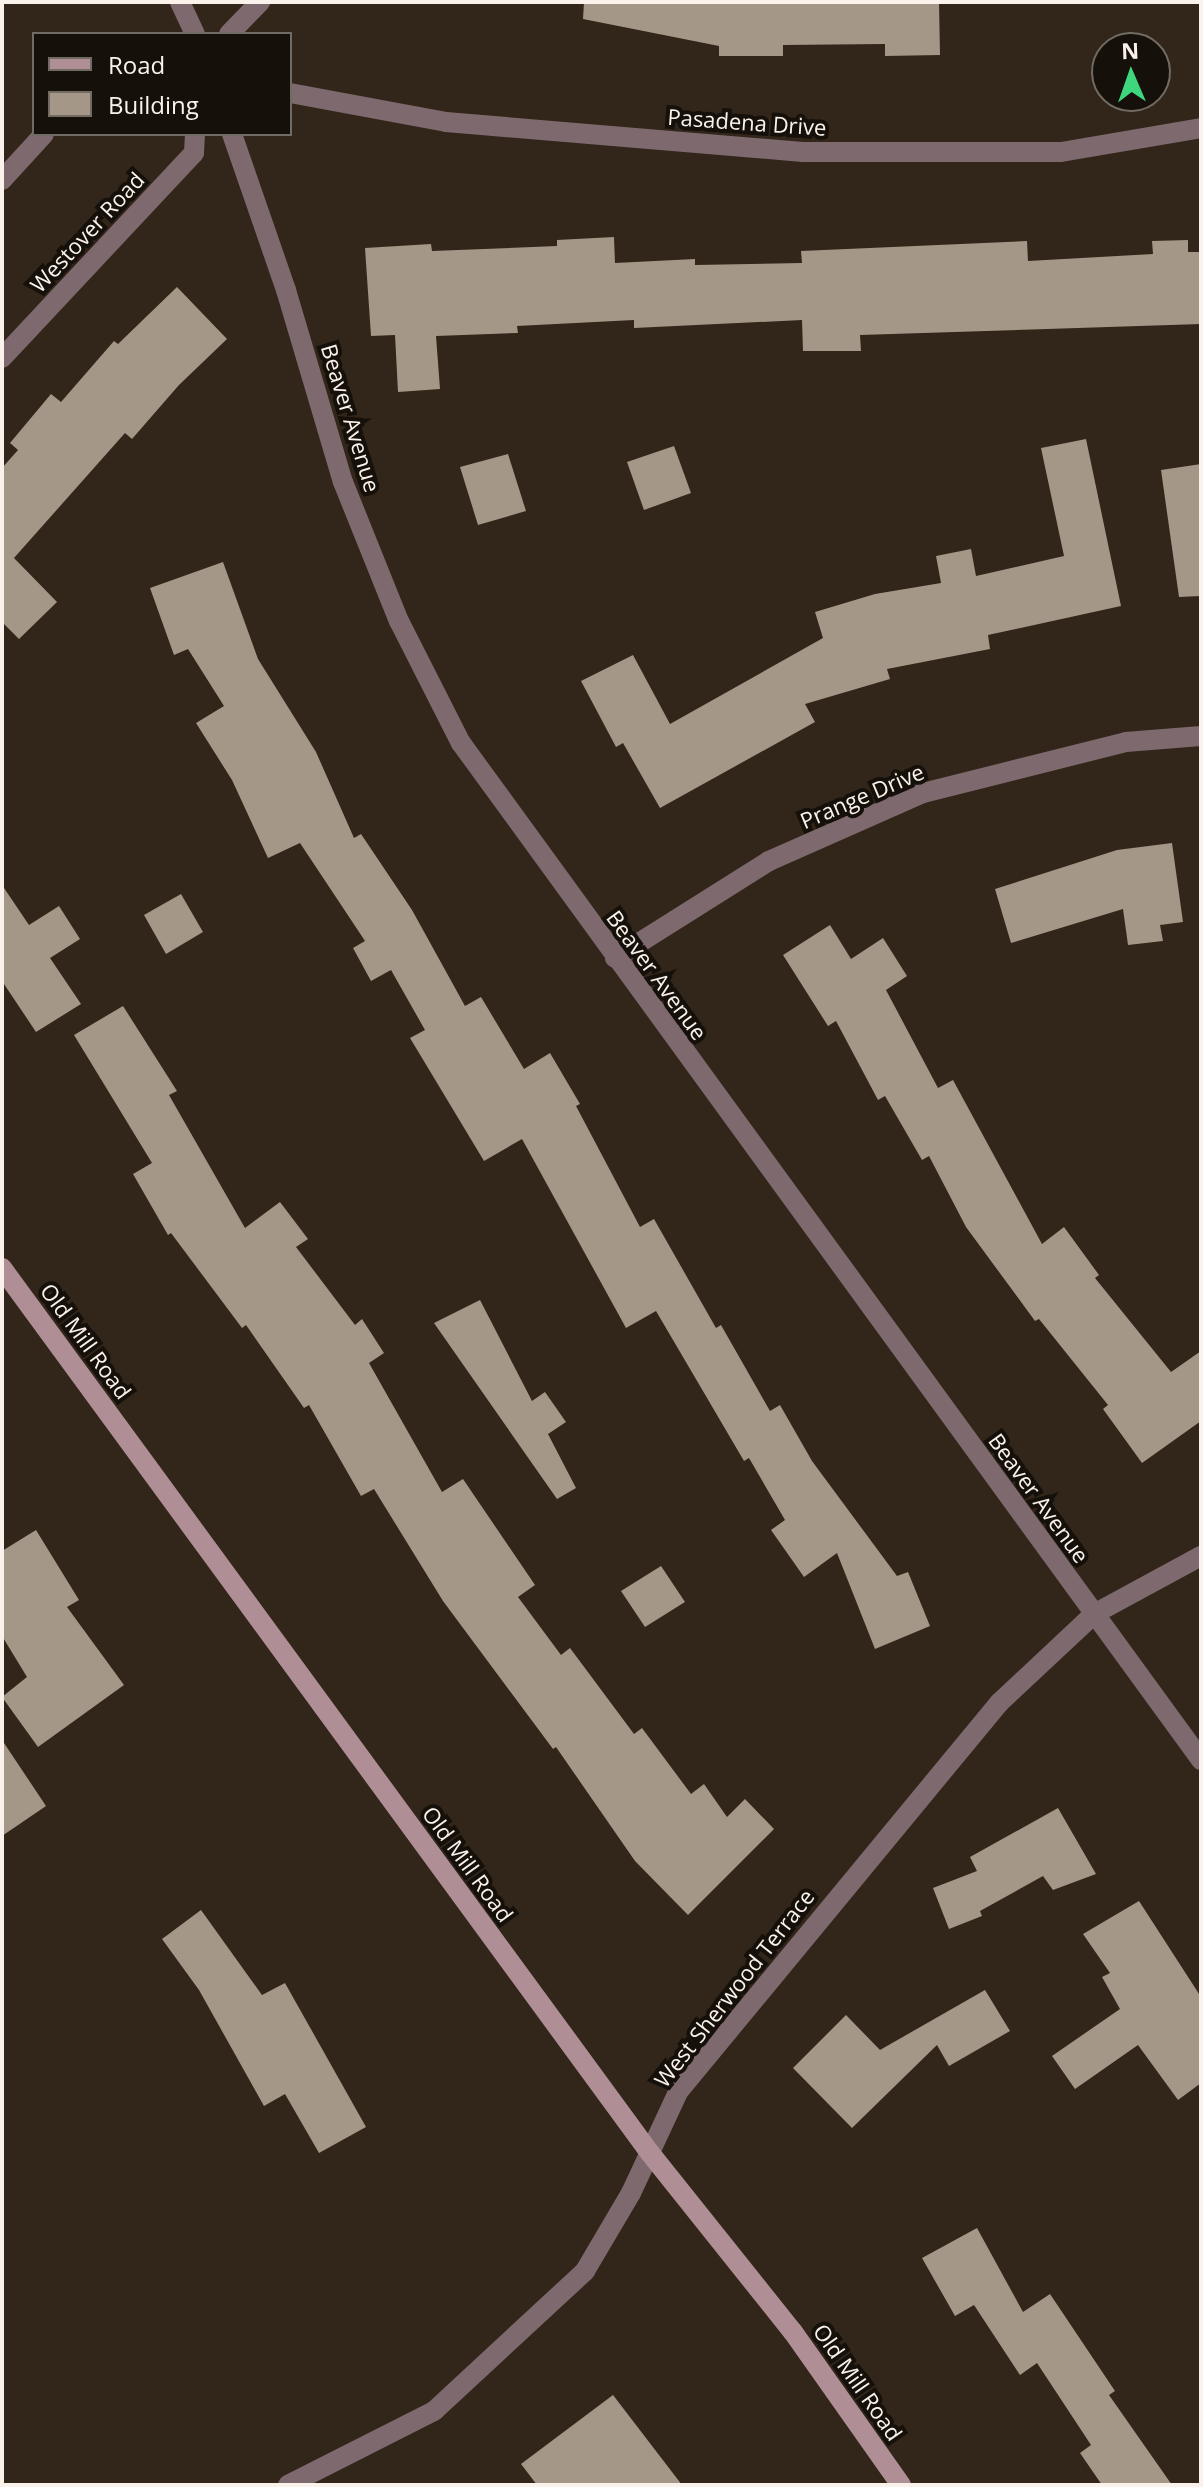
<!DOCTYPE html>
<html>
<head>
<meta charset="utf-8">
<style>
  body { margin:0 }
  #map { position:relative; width:1203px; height:2487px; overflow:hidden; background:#312619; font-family:"Open Sans",sans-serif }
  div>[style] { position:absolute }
  .building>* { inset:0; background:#a59787 }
  .street>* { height:20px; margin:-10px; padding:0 10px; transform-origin:10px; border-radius:10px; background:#7e696e }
  .secondary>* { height:20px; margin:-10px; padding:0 10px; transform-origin:10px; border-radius:10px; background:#af8e95 }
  span { translate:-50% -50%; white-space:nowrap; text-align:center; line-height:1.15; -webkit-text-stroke:8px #15100a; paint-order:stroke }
  .street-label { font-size:22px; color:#fbf3eb }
  .frame { position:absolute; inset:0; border:4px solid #fbf3eb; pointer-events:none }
  .legend { position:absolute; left:32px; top:32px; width:260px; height:104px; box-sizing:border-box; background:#15100a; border:2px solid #716b64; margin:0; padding:10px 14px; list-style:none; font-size:24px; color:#fbf3eb }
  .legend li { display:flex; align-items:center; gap:16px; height:40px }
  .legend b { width:40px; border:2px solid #716b64 }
  .north { position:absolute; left:1091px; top:32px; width:80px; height:80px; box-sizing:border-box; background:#15100a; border:2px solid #716b64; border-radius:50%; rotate:358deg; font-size:22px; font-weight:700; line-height:32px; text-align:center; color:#fbf3eb }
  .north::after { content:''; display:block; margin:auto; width:28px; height:36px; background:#3ed77d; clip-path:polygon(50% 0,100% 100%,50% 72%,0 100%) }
</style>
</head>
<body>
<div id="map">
  <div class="building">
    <i style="clip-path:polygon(584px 2px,939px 2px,940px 55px,885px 56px,885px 44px,783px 45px,783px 56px,719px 56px,719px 46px,583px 19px)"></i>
    <i style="clip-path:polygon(614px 237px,615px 263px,695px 259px,695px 265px,802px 263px,801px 251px,1027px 241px,1028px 261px,1153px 254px,1152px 241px,1188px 240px,1188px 252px,1201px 252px,1201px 324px,860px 335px,861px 351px,803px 351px,802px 320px,634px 328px,634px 320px,517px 326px,518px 333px,436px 336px,440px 389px,398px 392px,395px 335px,371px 336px,365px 248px,431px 244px,432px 251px,557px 246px,557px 240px)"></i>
    <i style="clip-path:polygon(177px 287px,227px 339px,179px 385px,132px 439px,125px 433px,14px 558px,57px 602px,19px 639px,2px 622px,2px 468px,18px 450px,10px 443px,51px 394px,61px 402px,114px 341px,118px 344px)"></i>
    <i style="clip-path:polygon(1086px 439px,1121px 606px,988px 635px,990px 649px,887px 669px,890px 679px,805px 704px,815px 722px,660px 808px,623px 743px,616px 747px,581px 681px,633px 655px,670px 724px,823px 638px,815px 612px,875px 594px,941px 583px,936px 556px,971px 549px,976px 576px,1064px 556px,1041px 448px)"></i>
    <i style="clip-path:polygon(674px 446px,691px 493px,644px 510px,627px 462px)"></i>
    <i style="clip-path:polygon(508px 454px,526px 511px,478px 525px,460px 467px)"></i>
    <i style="clip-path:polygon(1201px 464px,1201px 596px,1179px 597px,1161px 470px)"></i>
    <i style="clip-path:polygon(223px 562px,258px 659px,316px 752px,354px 838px,361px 834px,412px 910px,465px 1006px,481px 997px,524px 1069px,550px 1053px,580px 1104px,576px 1106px,640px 1227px,654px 1219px,716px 1328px,721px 1325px,770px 1411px,780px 1405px,812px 1461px,897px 1576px,908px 1572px,930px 1626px,875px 1649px,837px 1553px,804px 1577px,771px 1530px,785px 1520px,749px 1458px,744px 1461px,656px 1311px,626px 1328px,522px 1139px,484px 1161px,410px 1038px,425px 1030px,391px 970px,371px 981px,353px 948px,365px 941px,300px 843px,268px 858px,232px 780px,196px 723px,224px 706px,188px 649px,174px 655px,150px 588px)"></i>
    <i style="clip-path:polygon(1172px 843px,1183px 922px,1160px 925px,1163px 941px,1128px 945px,1123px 909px,1011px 943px,995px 889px,1117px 850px)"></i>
    <i style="clip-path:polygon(2px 885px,29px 925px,59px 906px,80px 939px,50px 958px,81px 1004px,36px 1032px,2px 981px)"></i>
    <i style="clip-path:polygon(181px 894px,203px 932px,166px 954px,144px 915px)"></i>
    <i style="clip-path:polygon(830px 925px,851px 959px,883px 938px,907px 976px,886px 990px,938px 1088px,953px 1080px,1042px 1244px,1064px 1227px,1099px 1275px,1095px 1278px,1171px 1372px,1201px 1351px,1201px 1421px,1142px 1463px,1103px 1409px,1108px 1405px,1039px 1319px,1035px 1321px,966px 1227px,929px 1156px,922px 1160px,885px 1096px,878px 1100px,836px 1021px,828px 1026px,783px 955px)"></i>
    <i style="clip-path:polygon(123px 1006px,177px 1091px,169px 1095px,245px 1228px,280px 1202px,308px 1239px,296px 1247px,355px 1325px,362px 1319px,384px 1353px,369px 1363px,442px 1492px,463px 1479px,535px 1585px,518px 1597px,561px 1655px,570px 1648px,634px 1734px,642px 1728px,691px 1794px,704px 1784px,727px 1817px,745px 1799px,774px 1829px,688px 1915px,635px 1861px,556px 1747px,553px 1749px,443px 1601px,374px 1489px,361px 1496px,309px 1405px,304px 1408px,246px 1325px,242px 1328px,171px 1233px,168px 1235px,133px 1174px,152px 1163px,74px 1035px)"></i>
    <i style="clip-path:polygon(480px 1300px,532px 1401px,545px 1392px,566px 1422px,548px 1434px,576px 1488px,557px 1499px,434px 1323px)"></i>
    <i style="clip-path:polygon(36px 1530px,79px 1600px,67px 1607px,124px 1685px,38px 1747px,2px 1697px,27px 1677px,2px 1636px,2px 1551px)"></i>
    <i style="clip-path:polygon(661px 1566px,685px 1602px,645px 1627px,621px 1591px)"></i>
    <i style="clip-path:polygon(2px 1740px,46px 1806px,2px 1836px)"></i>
    <i style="clip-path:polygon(1058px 1808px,1096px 1874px,1053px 1890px,1043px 1876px,980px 1911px,982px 1916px,949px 1929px,933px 1888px,977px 1871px,970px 1857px)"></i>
    <i style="clip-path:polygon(1139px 1901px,1201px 1997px,1201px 2083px,1178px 2100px,1138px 2045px,1075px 2089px,1052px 2056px,1120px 2009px,1102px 1977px,1110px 1973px,1083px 1934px)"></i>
    <i style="clip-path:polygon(201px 1910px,262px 1995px,285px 1983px,366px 2127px,319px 2153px,285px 2094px,264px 2106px,199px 1990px,162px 1939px)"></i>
    <i style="clip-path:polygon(985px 1990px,1010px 2031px,949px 2066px,937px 2045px,852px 2128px,793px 2068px,846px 2015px,880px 2050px)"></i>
    <i style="clip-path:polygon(977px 2228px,1023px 2312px,1050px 2294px,1115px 2391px,1109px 2395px,1172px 2485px,1102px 2485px,1080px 2453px,1091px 2445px,1037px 2363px,1020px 2375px,974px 2305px,955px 2316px,922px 2258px)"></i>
    <i style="clip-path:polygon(613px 2395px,682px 2485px,537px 2485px,521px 2464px)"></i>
  </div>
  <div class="street">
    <i style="left:180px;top:2px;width:35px;rotate:65deg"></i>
    <i style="left:229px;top:34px;width:45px;rotate:-45.9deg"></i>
    <i style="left:290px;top:93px;width:159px;rotate:10.5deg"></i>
    <i style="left:446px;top:122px;width:358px;rotate:4.8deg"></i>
    <i style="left:803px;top:152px;width:258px"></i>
    <i style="left:1061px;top:152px;width:142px;rotate:-9.7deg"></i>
    <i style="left:232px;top:134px;width:165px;rotate:70.9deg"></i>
    <i style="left:286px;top:290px;width:200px;rotate:73.5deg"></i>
    <i style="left:343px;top:482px;width:150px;rotate:68.1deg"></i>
    <i style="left:399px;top:621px;width:137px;rotate:63.1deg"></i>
    <i style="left:461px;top:743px;width:1258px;rotate:53.96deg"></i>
    <i style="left:2px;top:180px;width:62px;rotate:-47.6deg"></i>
    <i style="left:2px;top:358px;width:281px;rotate:-46.9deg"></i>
    <i style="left:194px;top:153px;width:19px;rotate:-87deg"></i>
    <i style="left:615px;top:958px;width:182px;rotate:-32.2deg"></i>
    <i style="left:769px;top:861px;width:168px;rotate:-23.8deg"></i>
    <i style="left:923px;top:793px;width:209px;rotate:-14.1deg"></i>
    <i style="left:1126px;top:742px;width:75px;rotate:-4.6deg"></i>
    <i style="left:288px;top:2485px;width:164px;rotate:-26.9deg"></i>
    <i style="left:434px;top:2411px;width:206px;rotate:-42.8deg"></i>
    <i style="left:585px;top:2271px;width:91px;rotate:-59.5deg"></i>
    <i style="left:631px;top:2193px;width:111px;rotate:-65deg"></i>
    <i style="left:678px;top:2092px;width:504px;rotate:-50.47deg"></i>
    <i style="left:999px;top:1703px;width:130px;rotate:-43.1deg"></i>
    <i style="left:1094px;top:1614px;width:122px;rotate:-28.5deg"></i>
  </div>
  <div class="secondary">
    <i style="left:2px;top:1268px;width:1097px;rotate:53.79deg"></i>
    <i style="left:650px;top:2153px;width:229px;rotate:51.4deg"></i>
    <i style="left:793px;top:2332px;width:187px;rotate:54.8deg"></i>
  </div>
  <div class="street-label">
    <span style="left:747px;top:122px;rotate:4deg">Pasadena Drive</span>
    <span style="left:87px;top:232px;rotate:-47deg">Westover Road</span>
    <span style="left:351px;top:418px;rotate:73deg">Beaver Avenue</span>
    <span style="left:862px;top:796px;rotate:-23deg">Prange Drive</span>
    <span style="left:657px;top:975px;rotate:54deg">Beaver Avenue</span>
    <span style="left:86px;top:1341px;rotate:54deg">Old Mill Road</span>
    <span style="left:1039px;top:1498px;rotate:54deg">Beaver Avenue</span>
    <span style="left:468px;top:1864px;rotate:54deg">Old Mill Road</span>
    <span style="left:734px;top:1988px;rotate:-52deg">West Sherwood Terrace</span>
    <span style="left:858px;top:2382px;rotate:55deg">Old Mill Road</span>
  </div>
  <div class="frame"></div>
  <ul class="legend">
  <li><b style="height:10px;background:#af8e95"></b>Road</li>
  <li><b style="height:22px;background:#a59787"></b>Building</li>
  </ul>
  <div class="north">N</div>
</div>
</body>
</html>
